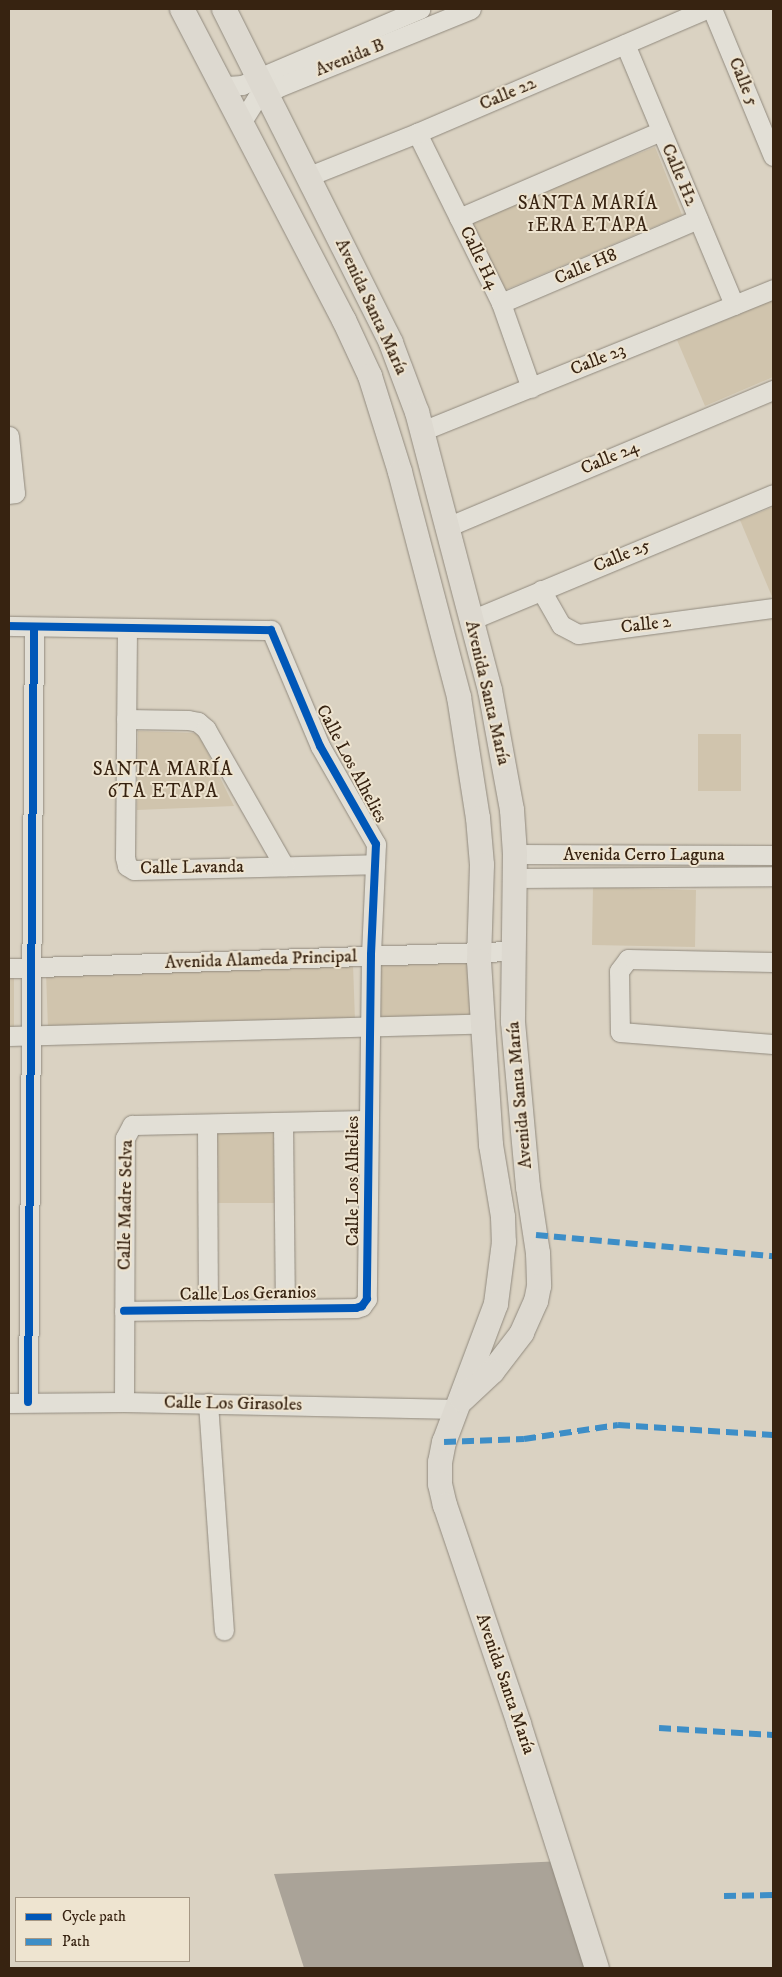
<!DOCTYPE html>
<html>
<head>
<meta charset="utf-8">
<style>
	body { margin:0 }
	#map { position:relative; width:782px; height:1977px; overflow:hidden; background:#dad2c2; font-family:"IM FELL DW Pica",serif }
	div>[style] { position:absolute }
	.green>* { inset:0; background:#d0c4ad }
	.building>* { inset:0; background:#aaa398 }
	.roads { filter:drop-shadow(0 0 1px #918a7e) drop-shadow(0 0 1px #918a7e) }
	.minor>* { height:19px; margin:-9.5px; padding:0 9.5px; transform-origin:9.5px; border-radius:9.5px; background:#e2dfd6 }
	.major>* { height:24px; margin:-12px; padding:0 12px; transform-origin:12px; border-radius:12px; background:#ddd9d0 }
	.quiet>* { height:6px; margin-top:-3px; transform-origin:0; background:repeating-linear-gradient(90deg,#3d8ec7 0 12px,transparent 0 18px) }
	.cycleway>* { height:8px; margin:-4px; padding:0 4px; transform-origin:4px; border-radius:4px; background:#0057b8 }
	span { translate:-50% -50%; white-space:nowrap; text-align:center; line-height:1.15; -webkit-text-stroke:4px #eee4d0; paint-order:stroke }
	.street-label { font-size:18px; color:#372311 }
	.neighbourhood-label { font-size:19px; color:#372311; letter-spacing:1px }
	.frame { position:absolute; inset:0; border:10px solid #372311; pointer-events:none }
	.legend { position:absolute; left:15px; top:1897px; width:175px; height:65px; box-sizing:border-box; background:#eee4d0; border:1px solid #a59784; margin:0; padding:6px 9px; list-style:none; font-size:15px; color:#372311 }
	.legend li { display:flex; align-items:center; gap:10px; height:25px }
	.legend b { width:25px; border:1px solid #a59784 }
</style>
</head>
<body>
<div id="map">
	<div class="green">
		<div style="clip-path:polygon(655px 147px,682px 215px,505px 290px,471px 220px)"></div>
		<div style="clip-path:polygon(773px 300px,773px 377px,705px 406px,677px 340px)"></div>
		<div style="clip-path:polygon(773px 507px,773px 599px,740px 520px)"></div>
		<div style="clip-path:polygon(138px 731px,198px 733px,234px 806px,137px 810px)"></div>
		<div style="clip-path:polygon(698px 734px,741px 734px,741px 791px,698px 791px)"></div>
		<div style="clip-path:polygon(593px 887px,696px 890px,695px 947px,592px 945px)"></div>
		<div style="clip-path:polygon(474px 960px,475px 1017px,380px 1019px,378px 961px)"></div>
		<div style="clip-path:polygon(353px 964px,355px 1021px,48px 1029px,46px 972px)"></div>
		<div style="clip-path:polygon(9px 976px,14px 976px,14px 1029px,9px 1029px)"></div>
		<div style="clip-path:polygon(217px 1131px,274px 1131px,275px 1203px,218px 1203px)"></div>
	</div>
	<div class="building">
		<div style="clip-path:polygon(563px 1861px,597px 1968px,304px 1968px,274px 1874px)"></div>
	</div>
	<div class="roads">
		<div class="minor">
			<div style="left:712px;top:9px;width:159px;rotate:67.5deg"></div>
			<div style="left:625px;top:44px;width:283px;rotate:67.3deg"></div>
			<div style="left:220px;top:84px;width:7px;rotate:16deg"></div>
			<div style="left:227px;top:86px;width:15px;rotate:-4deg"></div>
			<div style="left:242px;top:85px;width:194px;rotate:-23.1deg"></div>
			<div style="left:241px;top:123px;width:28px;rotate:-58deg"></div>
			<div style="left:256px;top:99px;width:26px;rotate:-28deg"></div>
			<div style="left:279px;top:87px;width:207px;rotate:-22.1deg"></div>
			<div style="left:417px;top:133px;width:190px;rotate:63.7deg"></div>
			<div style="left:501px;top:303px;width:90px;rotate:70.6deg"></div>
			<div style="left:309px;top:176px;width:116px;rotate:-21.7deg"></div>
			<div style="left:417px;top:133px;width:314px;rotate:-23.2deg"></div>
			<div style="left:459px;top:218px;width:220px;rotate:-23.3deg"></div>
			<div style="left:501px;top:303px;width:214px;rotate:-23.1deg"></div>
			<div style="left:422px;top:431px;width:379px;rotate:-22deg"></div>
			<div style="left:9px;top:436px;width:57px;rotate:84deg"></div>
			<div style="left:15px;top:493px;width:6px;rotate:171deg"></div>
			<div style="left:447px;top:527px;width:354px;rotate:-22.8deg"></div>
			<div style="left:541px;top:590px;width:40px;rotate:60.3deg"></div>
			<div style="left:561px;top:625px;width:19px;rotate:28deg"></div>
			<div style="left:578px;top:634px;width:197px;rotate:-7.6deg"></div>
			<div style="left:471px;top:620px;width:327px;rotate:-22.6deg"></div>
			<div style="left:9px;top:626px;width:262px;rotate:0.9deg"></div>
			<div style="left:271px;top:630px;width:126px;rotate:67.1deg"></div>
			<div style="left:320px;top:746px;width:113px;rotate:60.3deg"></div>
			<div style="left:376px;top:844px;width:111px;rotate:92.6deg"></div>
			<div style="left:371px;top:955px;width:344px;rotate:90.7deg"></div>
			<div style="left:367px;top:1299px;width:9px;rotate:126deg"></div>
			<div style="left:362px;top:1306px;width:6px;rotate:162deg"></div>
			<div style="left:356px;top:1308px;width:232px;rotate:179.3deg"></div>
			<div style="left:127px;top:628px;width:229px;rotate:90.5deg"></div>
			<div style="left:125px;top:857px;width:9px;rotate:77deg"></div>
			<div style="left:127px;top:866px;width:8px;rotate:30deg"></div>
			<div style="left:134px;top:870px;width:241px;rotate:-1.4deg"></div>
			<div style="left:126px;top:719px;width:62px;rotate:0.9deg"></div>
			<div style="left:188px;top:720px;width:10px;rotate:11deg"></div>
			<div style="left:198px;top:722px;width:11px;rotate:41deg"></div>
			<div style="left:206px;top:729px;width:158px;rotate:60.3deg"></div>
			<div style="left:515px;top:854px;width:258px;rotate:0.2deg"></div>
			<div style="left:514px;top:878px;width:259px;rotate:-0.4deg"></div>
			<div style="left:773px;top:962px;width:145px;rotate:-178.8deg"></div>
			<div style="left:628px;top:959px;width:15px;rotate:127deg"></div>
			<div style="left:619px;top:971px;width:61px;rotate:89.1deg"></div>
			<div style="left:620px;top:1032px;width:153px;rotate:4.5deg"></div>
			<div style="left:9px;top:968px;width:503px;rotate:-1.94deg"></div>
			<div style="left:9px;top:1036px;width:474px;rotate:-1.5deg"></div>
			<div style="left:283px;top:1122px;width:187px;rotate:89.4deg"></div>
			<div style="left:207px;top:1124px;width:186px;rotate:89.7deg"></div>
			<div style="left:28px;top:1402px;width:774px;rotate:-89.56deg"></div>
			<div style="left:124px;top:1402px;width:264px;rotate:-89.8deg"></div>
			<div style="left:125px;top:1138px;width:15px;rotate:-62deg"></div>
			<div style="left:132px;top:1125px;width:236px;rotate:-1.2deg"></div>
			<div style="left:9px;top:1403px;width:115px;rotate:-0.5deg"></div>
			<div style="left:124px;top:1402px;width:334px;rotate:1.2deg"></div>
			<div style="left:208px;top:1403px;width:228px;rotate:86deg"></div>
		</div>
		<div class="major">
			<div style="left:182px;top:9px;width:351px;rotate:62.5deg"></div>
			<div style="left:344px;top:320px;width:62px;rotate:65.1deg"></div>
			<div style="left:370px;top:376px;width:101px;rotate:72.6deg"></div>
			<div style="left:400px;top:472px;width:233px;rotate:75.3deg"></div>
			<div style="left:459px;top:697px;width:122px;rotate:81.1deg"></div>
			<div style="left:478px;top:818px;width:47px;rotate:85.1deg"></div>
			<div style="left:482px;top:865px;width:96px;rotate:91.8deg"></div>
			<div style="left:479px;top:961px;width:63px;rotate:86.4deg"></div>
			<div style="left:483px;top:1024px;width:121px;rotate:86.2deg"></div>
			<div style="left:491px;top:1145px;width:73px;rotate:80.5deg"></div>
			<div style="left:503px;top:1217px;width:25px;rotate:88deg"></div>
			<div style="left:504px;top:1242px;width:63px;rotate:97.4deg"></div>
			<div style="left:496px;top:1304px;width:147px;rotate:110.6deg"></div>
			<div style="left:444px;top:1442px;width:20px;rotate:101deg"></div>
			<div style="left:440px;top:1462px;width:22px;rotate:90deg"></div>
			<div style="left:440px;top:1484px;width:22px;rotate:77deg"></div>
			<div style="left:445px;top:1505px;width:231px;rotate:71.3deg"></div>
			<div style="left:519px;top:1724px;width:256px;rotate:72.3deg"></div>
			<div style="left:224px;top:9px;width:373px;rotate:63.4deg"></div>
			<div style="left:391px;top:343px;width:74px;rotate:69.4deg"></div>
			<div style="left:417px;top:412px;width:287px;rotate:75.3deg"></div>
			<div style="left:490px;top:690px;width:122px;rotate:79.6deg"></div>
			<div style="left:512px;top:810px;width:44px;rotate:86.1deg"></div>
			<div style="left:515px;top:854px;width:168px;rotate:90.7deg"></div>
			<div style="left:513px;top:1022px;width:166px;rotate:84.8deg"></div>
			<div style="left:528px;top:1187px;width:67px;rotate:81.4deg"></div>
			<div style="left:538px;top:1253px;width:33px;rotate:88deg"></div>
			<div style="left:539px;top:1286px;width:15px;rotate:101deg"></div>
			<div style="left:536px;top:1301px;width:35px;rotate:114deg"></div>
			<div style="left:522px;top:1333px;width:49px;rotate:127.6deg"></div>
			<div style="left:492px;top:1372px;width:41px;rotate:137deg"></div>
		</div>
	</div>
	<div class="quiet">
		<div style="left:536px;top:1235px;width:238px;rotate:5.1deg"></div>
		<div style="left:444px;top:1442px;width:80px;rotate:-2.1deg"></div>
		<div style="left:524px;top:1439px;width:95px;rotate:-8.5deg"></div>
		<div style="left:618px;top:1425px;width:155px;rotate:3.7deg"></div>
		<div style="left:659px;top:1728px;width:114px;rotate:3.5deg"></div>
		<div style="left:724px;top:1896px;width:49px;rotate:-1.2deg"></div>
	</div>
	<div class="cycleway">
		<div style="left:9px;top:626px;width:262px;rotate:0.9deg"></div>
		<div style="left:271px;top:630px;width:126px;rotate:67.1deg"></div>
		<div style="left:320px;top:746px;width:113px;rotate:60.3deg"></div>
		<div style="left:376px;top:844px;width:111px;rotate:92.6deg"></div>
		<div style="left:371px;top:955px;width:344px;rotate:90.7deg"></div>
		<div style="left:367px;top:1299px;width:9px;rotate:126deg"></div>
		<div style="left:362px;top:1306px;width:6px;rotate:162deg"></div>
		<div style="left:356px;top:1308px;width:232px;rotate:179.3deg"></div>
		<div style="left:28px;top:1402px;width:774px;rotate:-89.56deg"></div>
	</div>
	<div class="street-label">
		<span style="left:350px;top:58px;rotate:-22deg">Avenida B</span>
		<span style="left:743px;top:82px;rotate:68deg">Calle 5</span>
		<span style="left:508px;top:94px;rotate:-23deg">Calle 22</span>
		<span style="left:679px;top:175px;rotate:67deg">Calle H2</span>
		<span style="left:479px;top:258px;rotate:64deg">Calle H4</span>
		<span style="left:586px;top:267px;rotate:-23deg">Calle H8</span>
		<span style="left:371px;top:307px;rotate:65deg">Avenida Santa María</span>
		<span style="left:598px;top:360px;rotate:-22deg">Calle 23</span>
		<span style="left:610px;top:458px;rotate:-23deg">Calle 24</span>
		<span style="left:622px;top:556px;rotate:-23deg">Calle 25</span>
		<span style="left:646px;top:625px;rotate:-7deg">Calle 2</span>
		<span style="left:487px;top:693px;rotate:77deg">Avenida Santa María</span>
		<span style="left:351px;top:764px;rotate:62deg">Calle Los Alhelies</span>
		<span style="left:644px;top:855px">Avenida Cerro Laguna</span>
		<span style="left:192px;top:868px;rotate:-1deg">Calle Lavanda</span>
		<span style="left:261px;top:960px;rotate:-2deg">Avenida Alameda Principal</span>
		<span style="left:520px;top:1095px;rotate:-95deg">Avenida Santa María</span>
		<span style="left:353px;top:1181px;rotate:-90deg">Calle Los Alhelies</span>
		<span style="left:126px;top:1205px;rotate:-89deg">Calle Madre Selva</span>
		<span style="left:248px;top:1294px;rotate:-1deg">Calle Los Geranios</span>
		<span style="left:233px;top:1404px;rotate:1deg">Calle Los Girasoles</span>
		<span style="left:505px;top:1684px;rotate:71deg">Avenida Santa María</span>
	</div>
	<div class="neighbourhood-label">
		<span style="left:588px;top:215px">SANTA MARÍA<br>1ERA ETAPA</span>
		<span style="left:163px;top:781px">SANTA MARÍA<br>6TA ETAPA</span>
	</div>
	<div class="frame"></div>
	<ul class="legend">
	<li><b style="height:6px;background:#0057b8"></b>Cycle path</li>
	<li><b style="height:6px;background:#3d8ec7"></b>Path</li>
	</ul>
</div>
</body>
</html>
